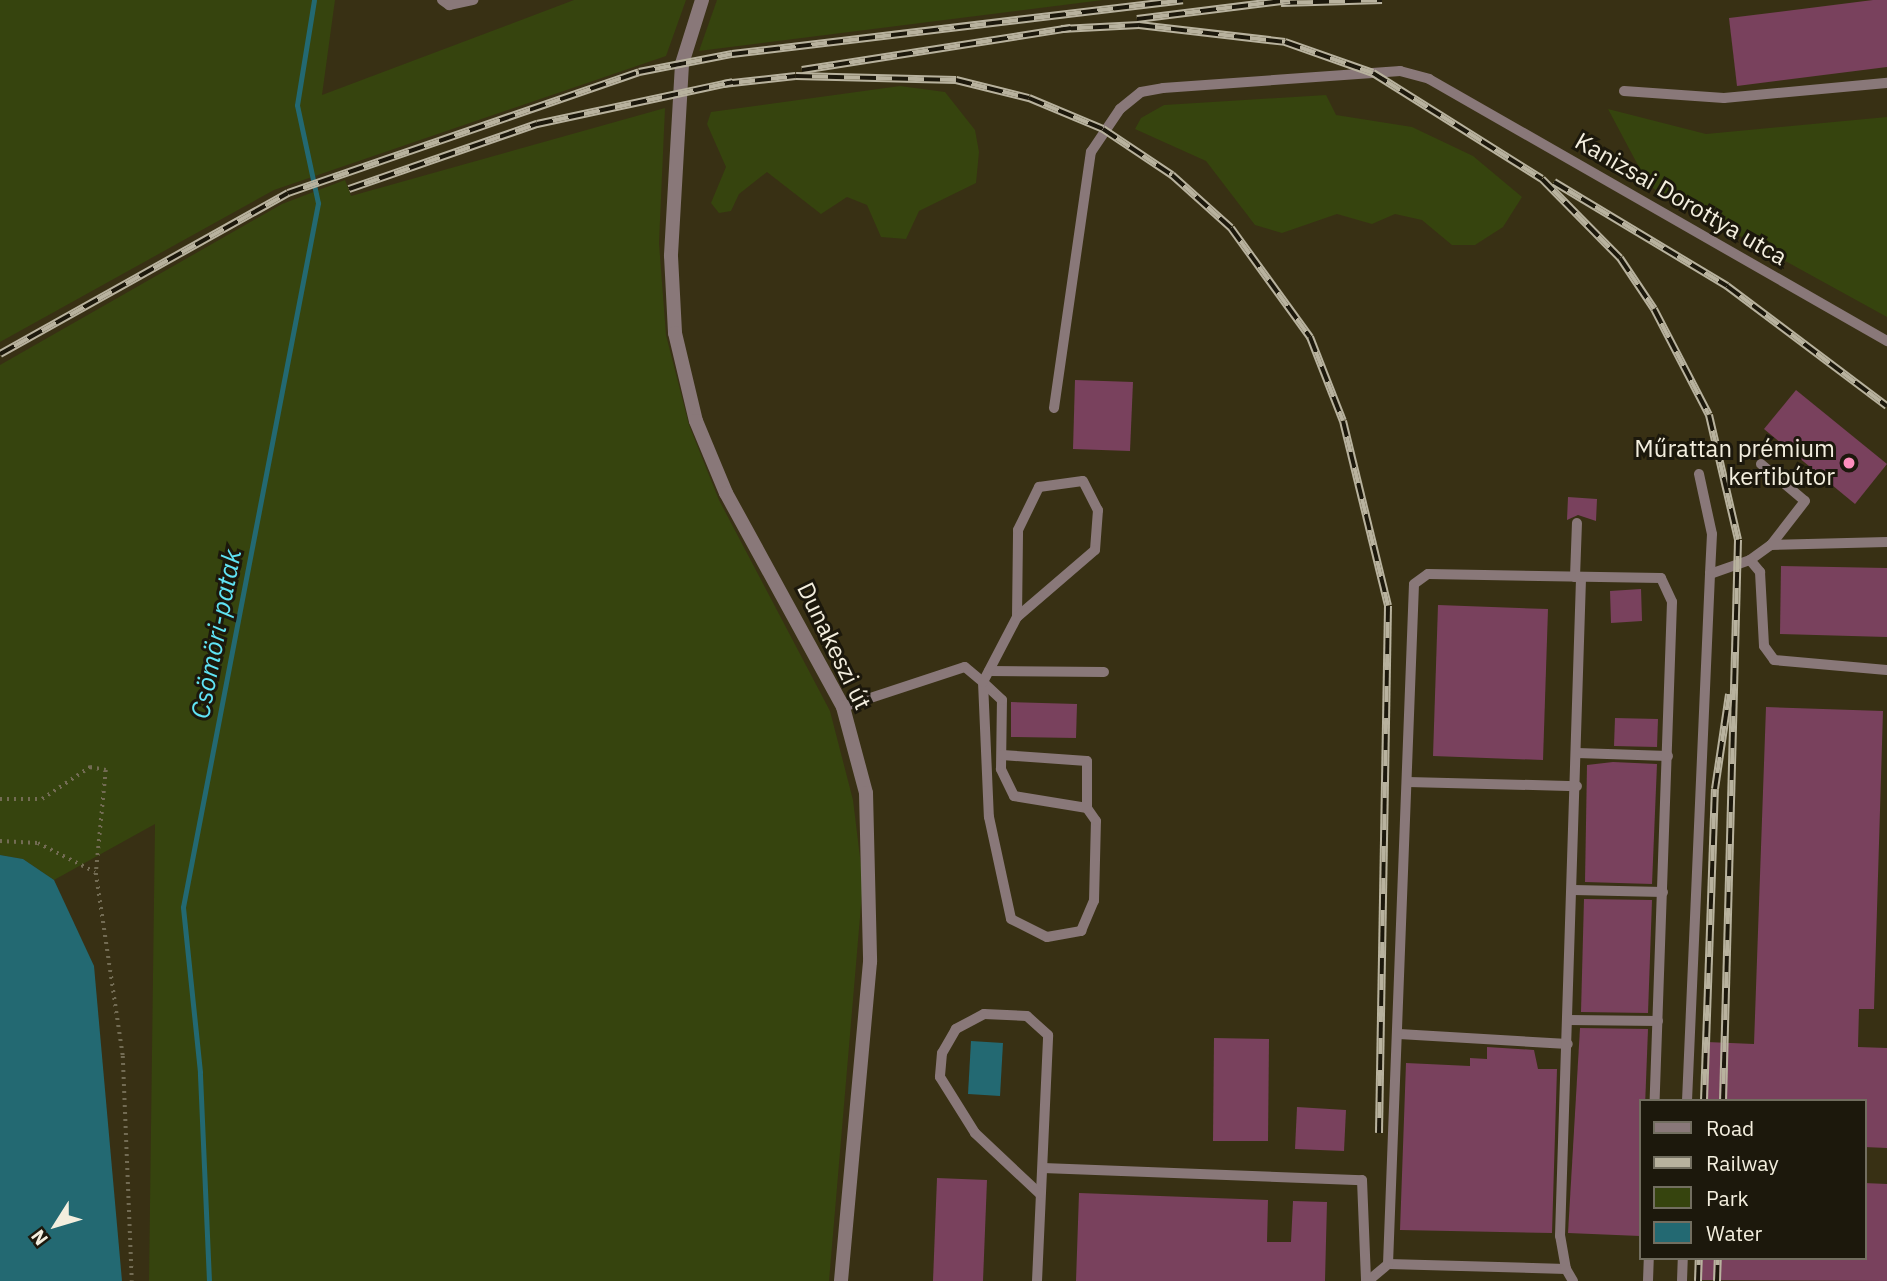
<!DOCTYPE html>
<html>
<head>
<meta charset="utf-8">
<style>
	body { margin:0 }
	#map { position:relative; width:1887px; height:1281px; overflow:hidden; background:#383014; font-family:"IBM Plex Sans",sans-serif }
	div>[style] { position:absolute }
	.green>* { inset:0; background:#36440e }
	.water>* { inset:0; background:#236972 }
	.stream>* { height:5px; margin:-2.5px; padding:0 2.5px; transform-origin:2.5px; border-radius:2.5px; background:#236972 }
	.building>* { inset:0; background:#79415d }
	.path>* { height:3.5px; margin-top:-1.75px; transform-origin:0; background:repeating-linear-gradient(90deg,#736c54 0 2px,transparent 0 7px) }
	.service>* { height:10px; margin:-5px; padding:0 5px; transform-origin:5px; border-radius:5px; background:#897879 }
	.tertiary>* { height:14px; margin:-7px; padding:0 7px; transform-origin:7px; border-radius:7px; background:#897879 }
	.rail>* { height:8px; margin-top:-4px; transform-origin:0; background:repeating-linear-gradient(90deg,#1c180c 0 16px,#b8b29e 0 32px); box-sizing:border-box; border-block:2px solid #b8b29e }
	.dots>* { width:19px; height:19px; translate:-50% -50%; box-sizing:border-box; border:4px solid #1c180c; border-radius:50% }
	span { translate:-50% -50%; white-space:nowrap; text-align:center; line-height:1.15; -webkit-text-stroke:6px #1c180c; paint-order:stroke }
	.street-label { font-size:24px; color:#f3eede }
	.poi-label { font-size:24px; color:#f3eede }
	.right { translate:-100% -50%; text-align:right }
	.water-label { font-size:26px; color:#60e4f5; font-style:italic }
	.legend { position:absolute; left:1639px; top:1099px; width:228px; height:161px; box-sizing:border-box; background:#1c180c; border:2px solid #726e60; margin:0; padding:9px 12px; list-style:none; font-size:21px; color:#f3eede }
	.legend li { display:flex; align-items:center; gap:14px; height:35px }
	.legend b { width:35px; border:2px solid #726e60 }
	.north { position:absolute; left:21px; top:1190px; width:70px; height:70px; -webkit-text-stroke:5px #1c180c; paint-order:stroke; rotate:233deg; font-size:19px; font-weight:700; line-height:28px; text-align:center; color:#f3eede }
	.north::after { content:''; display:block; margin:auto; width:24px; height:32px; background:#f3eede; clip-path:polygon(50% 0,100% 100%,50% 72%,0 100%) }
</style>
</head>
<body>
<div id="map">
	<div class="green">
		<div style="clip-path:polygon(0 0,335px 0,322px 95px,574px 0,686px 0,666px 56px,274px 190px,0 342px)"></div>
		<div style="clip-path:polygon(717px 0,1103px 0,699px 51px)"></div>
		<div style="clip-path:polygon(900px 86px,945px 92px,975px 130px,979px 152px,976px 183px,919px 211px,906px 239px,881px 237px,867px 205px,847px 197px,821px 214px,767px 172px,739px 194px,731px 211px,719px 213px,711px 203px,726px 167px,707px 124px,711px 112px)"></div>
		<div style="clip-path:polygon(1326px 95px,1336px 115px,1412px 127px,1473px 156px,1522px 197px,1503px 227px,1475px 245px,1452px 245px,1422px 220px,1395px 214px,1372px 224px,1337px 214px,1282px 233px,1255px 225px,1206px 161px,1135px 129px,1141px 118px,1164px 105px)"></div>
		<div style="clip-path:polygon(665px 108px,659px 243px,666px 335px,689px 425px,719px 500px,830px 711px,853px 800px,863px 882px,829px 1281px,149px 1281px,155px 824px,54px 880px,23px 859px,0 855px,0 365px,282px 204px,345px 180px,351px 196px)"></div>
		<div style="clip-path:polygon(1608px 109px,1706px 134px,1887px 117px,1887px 317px,1649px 186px)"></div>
	</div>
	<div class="water">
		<div style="clip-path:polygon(0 855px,23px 859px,54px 880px,94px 966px,122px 1281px,0 1281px)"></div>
		<div style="clip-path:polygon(971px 1041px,1003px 1043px,1000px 1096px,968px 1094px)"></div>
	</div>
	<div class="stream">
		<div style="left:209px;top:1281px;width:209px;rotate:-92.5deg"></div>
		<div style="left:200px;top:1072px;width:166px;rotate:-95.9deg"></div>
		<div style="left:183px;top:907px;width:717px;rotate:-79.14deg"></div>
		<div style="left:318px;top:203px;width:100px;rotate:-102.1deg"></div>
		<div style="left:297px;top:105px;width:106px;rotate:-80.8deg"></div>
	</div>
	<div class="building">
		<div style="clip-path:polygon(1873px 0,1887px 0,1887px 67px,1737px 86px,1729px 18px)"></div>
		<div style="clip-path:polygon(1075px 380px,1133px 382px,1130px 451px,1073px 449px)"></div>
		<div style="clip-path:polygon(1796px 390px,1887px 464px,1855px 504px,1764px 429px)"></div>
		<div style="clip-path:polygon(1568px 497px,1597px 499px,1596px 521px,1578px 515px,1567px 520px)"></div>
		<div style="clip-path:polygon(1781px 566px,1887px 568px,1887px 637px,1780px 634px)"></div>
		<div style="clip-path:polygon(1641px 589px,1642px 621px,1611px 623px,1610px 591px)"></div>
		<div style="clip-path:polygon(1438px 605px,1548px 609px,1543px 760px,1433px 756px)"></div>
		<div style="clip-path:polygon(1011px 702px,1077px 704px,1076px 738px,1011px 737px)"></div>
		<div style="clip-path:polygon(1766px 707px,1883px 711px,1874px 1009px,1859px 1009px,1858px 1047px,1887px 1048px,1887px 1148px,1864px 1147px,1864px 1101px,1705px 1101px,1707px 1042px,1754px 1044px)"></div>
		<div style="clip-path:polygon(1615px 718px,1658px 719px,1657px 747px,1614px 746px)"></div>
		<div style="clip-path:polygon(1613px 762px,1657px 764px,1652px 884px,1585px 882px,1587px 765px)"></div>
		<div style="clip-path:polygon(1584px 899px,1652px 900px,1648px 1013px,1581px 1012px)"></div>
		<div style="clip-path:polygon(1580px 1028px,1648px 1029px,1640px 1236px,1568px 1233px)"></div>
		<div style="clip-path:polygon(1214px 1038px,1269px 1039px,1268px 1141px,1213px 1141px)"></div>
		<div style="clip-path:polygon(1487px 1047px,1534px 1050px,1538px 1069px,1557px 1069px,1552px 1233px,1400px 1230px,1406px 1063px,1470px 1066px,1470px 1058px,1487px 1059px)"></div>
		<div style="clip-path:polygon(1297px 1107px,1346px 1110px,1344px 1151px,1295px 1149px)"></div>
		<div style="clip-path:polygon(937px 1178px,987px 1180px,983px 1281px,933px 1281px)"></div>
		<div style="clip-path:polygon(1864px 1183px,1887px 1184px,1887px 1281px,1699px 1280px,1700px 1258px,1864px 1258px)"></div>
		<div style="clip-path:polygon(1079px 1193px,1268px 1200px,1267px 1242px,1291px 1242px,1293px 1201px,1327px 1202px,1325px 1281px,1076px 1281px)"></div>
	</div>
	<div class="path">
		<div style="left:0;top:799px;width:42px"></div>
		<div style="left:42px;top:799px;width:58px;rotate:-33.7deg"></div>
		<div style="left:90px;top:767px;width:16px;rotate:11deg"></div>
		<div style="left:106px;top:770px;width:103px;rotate:95.5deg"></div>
		<div style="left:96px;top:873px;width:185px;rotate:81.6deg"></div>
		<div style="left:123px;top:1056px;width:225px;rotate:87.7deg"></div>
		<div style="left:0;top:841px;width:38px;rotate:3deg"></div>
		<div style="left:38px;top:843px;width:64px;rotate:27deg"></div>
	</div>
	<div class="service">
		<div style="left:442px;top:0;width:9px;rotate:36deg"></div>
		<div style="left:449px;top:5px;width:25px;rotate:-12deg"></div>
		<div style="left:1624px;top:91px;width:100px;rotate:4deg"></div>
		<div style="left:1724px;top:98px;width:164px;rotate:-5.3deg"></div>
		<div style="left:1054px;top:408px;width:259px;rotate:-81.8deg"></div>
		<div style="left:1091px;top:152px;width:52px;rotate:-56deg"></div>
		<div style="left:1120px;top:109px;width:27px;rotate:-39deg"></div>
		<div style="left:1141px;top:92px;width:22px;rotate:-10deg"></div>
		<div style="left:1163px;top:88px;width:238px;rotate:-4.1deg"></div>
		<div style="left:1400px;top:71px;width:30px;rotate:15deg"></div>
		<div style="left:1429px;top:79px;width:528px;rotate:29.77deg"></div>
		<div style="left:1761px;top:464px;width:57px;rotate:40.1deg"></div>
		<div style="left:1805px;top:501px;width:56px;rotate:127.7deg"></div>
		<div style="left:1699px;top:474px;width:61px;rotate:77.8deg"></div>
		<div style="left:1712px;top:534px;width:40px;rotate:92.9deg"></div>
		<div style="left:1750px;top:560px;width:26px;rotate:-36deg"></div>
		<div style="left:1771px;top:545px;width:116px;rotate:-1.5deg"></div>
		<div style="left:1575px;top:577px;width:54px;rotate:-87.9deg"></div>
		<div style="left:989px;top:671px;width:115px;rotate:0.5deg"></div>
		<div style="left:843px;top:707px;width:128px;rotate:-18.2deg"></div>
		<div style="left:965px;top:667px;width:23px;rotate:40deg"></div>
		<div style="left:983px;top:682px;width:135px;rotate:87.5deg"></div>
		<div style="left:989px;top:817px;width:104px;rotate:77.8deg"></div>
		<div style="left:1011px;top:919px;width:40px;rotate:26.6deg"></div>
		<div style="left:1047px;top:937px;width:35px;rotate:-10deg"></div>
		<div style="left:1081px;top:931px;width:33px;rotate:-67deg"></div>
		<div style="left:1094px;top:901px;width:80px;rotate:-88.6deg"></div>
		<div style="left:1096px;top:821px;width:16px;rotate:-125deg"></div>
		<div style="left:1087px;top:808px;width:74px;rotate:-170.7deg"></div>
		<div style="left:1014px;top:796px;width:30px;rotate:-116deg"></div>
		<div style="left:1001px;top:769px;width:69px;rotate:-89.2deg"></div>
		<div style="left:1002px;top:700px;width:26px;rotate:-137deg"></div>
		<div style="left:983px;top:682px;width:73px;rotate:-62.4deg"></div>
		<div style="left:1017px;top:617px;width:87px;rotate:-89.3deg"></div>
		<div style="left:1018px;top:530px;width:48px;rotate:-64deg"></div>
		<div style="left:1039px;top:487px;width:44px;rotate:-7.8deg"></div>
		<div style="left:1083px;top:481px;width:33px;rotate:63deg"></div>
		<div style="left:1098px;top:510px;width:40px;rotate:94.3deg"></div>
		<div style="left:1095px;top:550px;width:103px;rotate:139.3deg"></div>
		<div style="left:1577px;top:753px;width:91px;rotate:1.9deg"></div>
		<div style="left:1002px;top:755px;width:85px;rotate:4deg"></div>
		<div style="left:1087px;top:761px;width:47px;rotate:90deg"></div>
		<div style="left:1408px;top:782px;width:169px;rotate:1.4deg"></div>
		<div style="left:1574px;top:890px;width:89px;rotate:1.3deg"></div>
		<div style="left:1569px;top:1020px;width:89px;rotate:0.6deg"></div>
		<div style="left:1399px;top:1034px;width:169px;rotate:3.4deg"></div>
		<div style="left:1687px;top:1101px;width:528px;rotate:-87.5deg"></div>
		<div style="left:1710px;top:574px;width:42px;rotate:-19.3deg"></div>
		<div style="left:1750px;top:560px;width:16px;rotate:50deg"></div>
		<div style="left:1760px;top:572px;width:74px;rotate:86.9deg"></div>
		<div style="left:1764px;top:646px;width:17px;rotate:54deg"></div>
		<div style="left:1774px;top:660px;width:113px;rotate:5.1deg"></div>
		<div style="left:1043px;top:1168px;width:319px;rotate:2.2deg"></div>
		<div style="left:1362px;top:1180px;width:101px;rotate:87.7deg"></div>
		<div style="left:1388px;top:1264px;width:178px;rotate:1.6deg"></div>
		<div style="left:1566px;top:1269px;width:14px;rotate:60deg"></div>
		<div style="left:1566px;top:1269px;width:34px;rotate:-100deg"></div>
		<div style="left:1560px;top:1236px;width:659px;rotate:-88.17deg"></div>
		<div style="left:1037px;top:1281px;width:246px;rotate:-87.4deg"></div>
		<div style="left:1048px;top:1035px;width:28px;rotate:-138deg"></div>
		<div style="left:1027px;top:1016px;width:43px;rotate:-177.3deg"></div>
		<div style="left:984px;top:1014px;width:32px;rotate:152deg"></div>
		<div style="left:956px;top:1029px;width:28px;rotate:120deg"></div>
		<div style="left:942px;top:1053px;width:24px;rotate:95deg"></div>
		<div style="left:940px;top:1077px;width:66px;rotate:58deg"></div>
		<div style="left:975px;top:1133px;width:89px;rotate:43.2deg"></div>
		<div style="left:1368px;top:1281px;width:26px;rotate:-40deg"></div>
		<div style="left:1388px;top:1264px;width:680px;rotate:-87.81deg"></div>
		<div style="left:1414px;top:584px;width:17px;rotate:-36deg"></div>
		<div style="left:1428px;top:574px;width:233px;rotate:1deg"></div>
		<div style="left:1661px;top:578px;width:26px;rotate:65deg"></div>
		<div style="left:1672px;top:602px;width:499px;rotate:92deg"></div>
		<div style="left:1648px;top:1281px;width:23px;rotate:-88deg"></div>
		<div style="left:1682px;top:1281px;width:23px;rotate:-88deg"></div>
	</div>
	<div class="tertiary">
		<div style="left:702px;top:0;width:67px;rotate:107.4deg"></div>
		<div style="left:682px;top:64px;width:192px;rotate:93.3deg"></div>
		<div style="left:671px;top:256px;width:77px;rotate:87deg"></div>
		<div style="left:675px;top:333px;width:90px;rotate:76.6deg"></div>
		<div style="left:696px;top:421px;width:78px;rotate:67.4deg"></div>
		<div style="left:726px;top:493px;width:244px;rotate:61.3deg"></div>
		<div style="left:843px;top:707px;width:89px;rotate:75deg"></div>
		<div style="left:866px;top:793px;width:169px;rotate:88.6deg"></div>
		<div style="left:870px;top:962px;width:320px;rotate:95.2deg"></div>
	</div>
	<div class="rail">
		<div style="left:1281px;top:3px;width:101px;rotate:-1.7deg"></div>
		<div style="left:1137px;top:19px;width:154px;rotate:-7.1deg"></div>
		<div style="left:1061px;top:29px;width:78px;rotate:-2.9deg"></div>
		<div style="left:1139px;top:25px;width:147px;rotate:6.6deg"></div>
		<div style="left:1285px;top:42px;width:93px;rotate:19.4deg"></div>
		<div style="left:1373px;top:73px;width:199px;rotate:32.1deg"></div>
		<div style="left:1542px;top:179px;width:111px;rotate:45.4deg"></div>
		<div style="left:1620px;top:258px;width:61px;rotate:56.3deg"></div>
		<div style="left:1654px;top:309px;width:119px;rotate:62.6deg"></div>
		<div style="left:1709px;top:415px;width:128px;rotate:76.9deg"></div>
		<div style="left:1738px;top:540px;width:561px;rotate:91.53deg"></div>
		<div style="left:802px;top:70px;width:272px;rotate:-8.9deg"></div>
		<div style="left:723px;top:84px;width:73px;rotate:-6.3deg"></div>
		<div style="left:796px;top:76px;width:160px;rotate:1.4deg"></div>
		<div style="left:956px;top:80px;width:75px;rotate:13.9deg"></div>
		<div style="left:1029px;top:98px;width:80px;rotate:22.7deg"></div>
		<div style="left:1103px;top:129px;width:83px;rotate:33.7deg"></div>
		<div style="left:1172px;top:175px;width:79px;rotate:41.9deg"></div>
		<div style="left:1231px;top:228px;width:135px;rotate:54.1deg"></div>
		<div style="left:1310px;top:337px;width:90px;rotate:68.6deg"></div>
		<div style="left:1343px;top:421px;width:190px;rotate:76.3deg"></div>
		<div style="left:1388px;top:606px;width:527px;rotate:90.98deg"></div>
		<div style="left:1554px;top:182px;width:202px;rotate:31deg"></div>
		<div style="left:1727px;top:286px;width:200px;rotate:36.9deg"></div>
		<div style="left:349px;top:189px;width:199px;rotate:-19.1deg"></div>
		<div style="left:537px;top:124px;width:200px;rotate:-12.1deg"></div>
		<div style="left:0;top:354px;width:330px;rotate:-29.2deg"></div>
		<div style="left:288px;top:193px;width:371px;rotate:-19deg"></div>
		<div style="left:639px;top:72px;width:95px;rotate:-11deg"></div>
		<div style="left:732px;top:54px;width:454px;rotate:-6.8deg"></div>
		<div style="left:1704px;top:1101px;width:312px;rotate:-88deg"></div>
		<div style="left:1715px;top:789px;width:96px;rotate:-81.6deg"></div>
		<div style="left:1698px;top:1281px;width:23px;rotate:-88deg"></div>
		<div style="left:1717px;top:1281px;width:23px;rotate:-88deg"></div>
	</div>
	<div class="dots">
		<div style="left:1849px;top:463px;background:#fe8ebd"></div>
	</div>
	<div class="street-label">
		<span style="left:1681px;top:199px;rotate:30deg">Kanizsai Dorottya utca</span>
		<span style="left:834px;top:646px;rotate:64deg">Dunakeszi út</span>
	</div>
	<div class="poi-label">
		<span class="right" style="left:1835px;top:463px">Műrattan prémium<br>kertibútor</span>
	</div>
	<div class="water-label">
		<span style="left:216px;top:634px;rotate:-79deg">Csömöri-patak</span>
	</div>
	<ul class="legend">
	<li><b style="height:9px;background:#897879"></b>Road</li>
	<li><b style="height:9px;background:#b8b29e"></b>Railway</li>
	<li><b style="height:19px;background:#36440e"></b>Park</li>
	<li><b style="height:19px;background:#236972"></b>Water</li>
	</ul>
	<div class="north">N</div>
</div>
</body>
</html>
